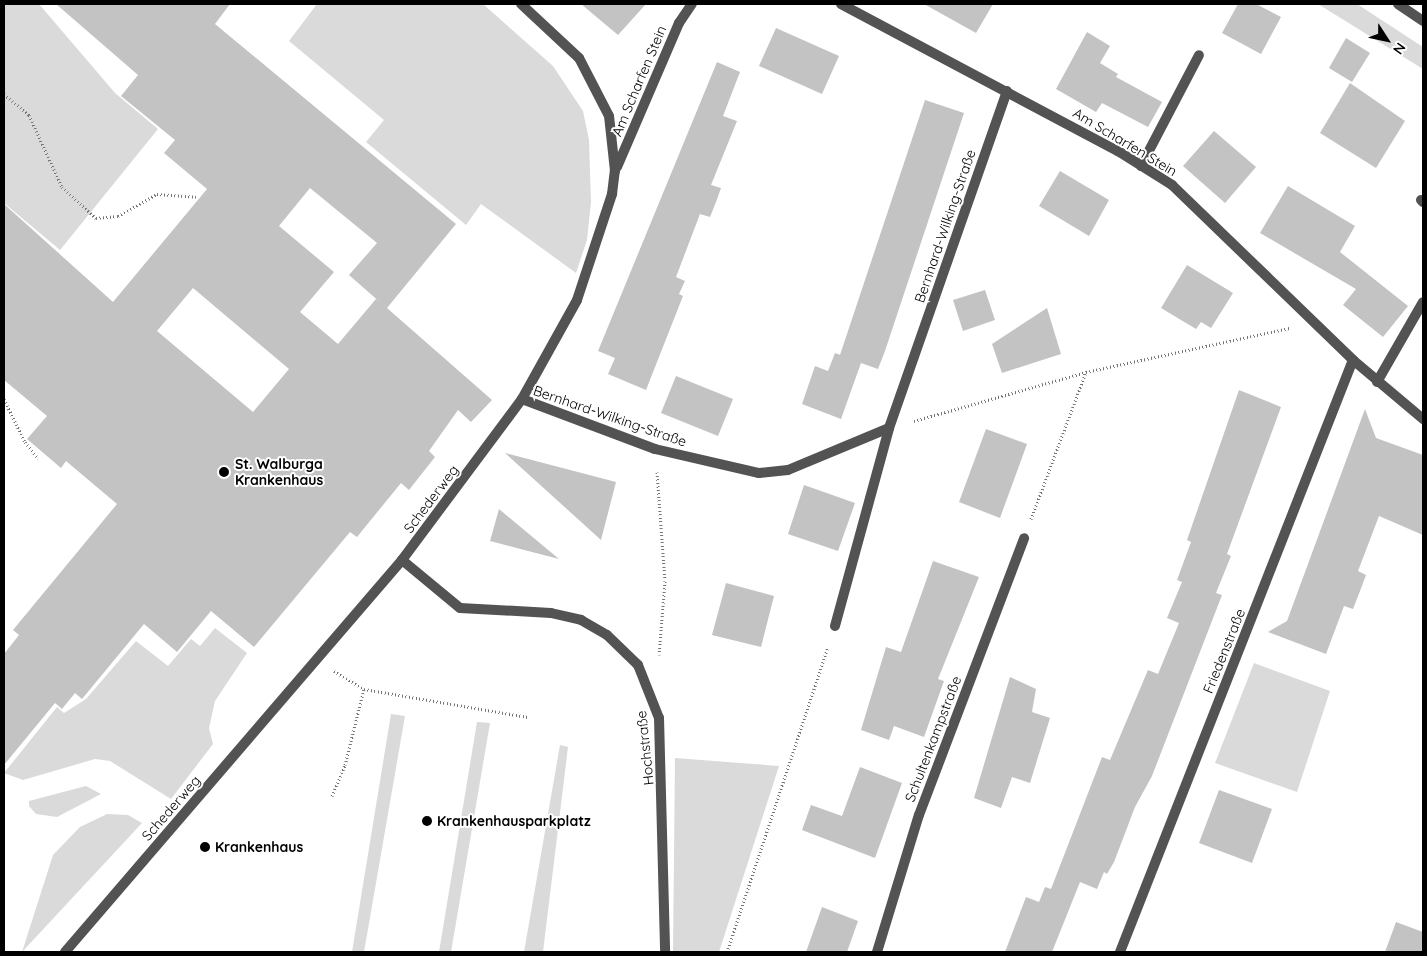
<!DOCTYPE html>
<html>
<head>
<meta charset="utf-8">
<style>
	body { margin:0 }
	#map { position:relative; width:1427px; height:956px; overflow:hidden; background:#fff; font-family:Quicksand,sans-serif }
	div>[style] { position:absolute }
	.green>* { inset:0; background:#dadada }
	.building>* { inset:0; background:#c3c3c3 }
	.path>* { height:3px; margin-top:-1.5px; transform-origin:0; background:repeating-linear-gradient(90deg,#757575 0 1px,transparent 0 3.5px) }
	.service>* { height:10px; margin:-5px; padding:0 5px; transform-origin:5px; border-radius:5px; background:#535353 }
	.minor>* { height:10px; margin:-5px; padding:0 5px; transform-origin:5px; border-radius:5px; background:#535353 }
	.dots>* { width:14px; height:14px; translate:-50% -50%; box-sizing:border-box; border:2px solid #fff; border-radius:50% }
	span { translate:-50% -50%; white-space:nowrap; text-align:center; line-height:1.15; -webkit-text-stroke:4px #fff; paint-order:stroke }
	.street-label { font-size:14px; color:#000 }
	.poi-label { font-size:14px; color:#000; font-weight:700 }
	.left { translate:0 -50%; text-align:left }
	.frame { position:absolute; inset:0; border:5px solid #000; pointer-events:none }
	.north { position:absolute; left:1362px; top:15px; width:50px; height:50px; -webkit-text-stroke:4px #fff; paint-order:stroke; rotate:125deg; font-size:14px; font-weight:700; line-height:20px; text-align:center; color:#000 }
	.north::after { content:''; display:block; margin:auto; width:18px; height:22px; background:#000; clip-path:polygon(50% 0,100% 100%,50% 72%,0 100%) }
</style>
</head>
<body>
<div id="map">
	<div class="green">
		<div style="clip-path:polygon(4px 4px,39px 4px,115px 93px,158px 129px,60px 250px,4px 203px)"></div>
		<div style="clip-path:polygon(317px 4px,483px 4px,553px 66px,583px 111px,589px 140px,591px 202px,587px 240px,576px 273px,481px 204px,466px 225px,366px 142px,384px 120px,289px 41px)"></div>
		<div style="clip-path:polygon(1318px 4px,1357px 4px,1423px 47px,1423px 69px)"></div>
		<div style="clip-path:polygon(215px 628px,247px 653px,215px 701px,209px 728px,213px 744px,171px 799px,110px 761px,95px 759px,23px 780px,4px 773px,57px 707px,64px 713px,86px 699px,136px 641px,168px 666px,191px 639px,200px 646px)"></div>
		<div style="clip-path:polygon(1254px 663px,1330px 691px,1297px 792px,1215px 763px)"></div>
		<div style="clip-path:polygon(391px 714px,405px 716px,364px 952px,352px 952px)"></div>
		<div style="clip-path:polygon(477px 722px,490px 723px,451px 952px,439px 952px)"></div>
		<div style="clip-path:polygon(560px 745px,568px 747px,543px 952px,524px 952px)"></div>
		<div style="clip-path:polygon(675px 758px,779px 766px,719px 952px,673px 952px)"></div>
		<div style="clip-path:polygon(86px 786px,101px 794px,57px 817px,36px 814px,29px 806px,29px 801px)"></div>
		<div style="clip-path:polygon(107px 814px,128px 815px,142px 823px,22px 952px,53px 855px,80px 827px)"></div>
	</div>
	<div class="building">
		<div style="clip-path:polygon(evenodd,56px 4px,230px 4px,215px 24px,456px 224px,387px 308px,492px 400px,471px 422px,458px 410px,429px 451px,435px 457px,409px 490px,401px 483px,357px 537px,350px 532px,254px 647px,211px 611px,177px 652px,144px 624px,82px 699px,75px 693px,62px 709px,55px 703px,4px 765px,4px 654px,19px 635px,13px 630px,117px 504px,66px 461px,61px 468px,27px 439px,47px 416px,4px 380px,4px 204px,113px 302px,207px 189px,164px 153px,175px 140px,121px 96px,138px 75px,56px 4px,310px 188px,377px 243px,349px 275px,382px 304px,376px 299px,338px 344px,300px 312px,334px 272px,279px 226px,310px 188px,56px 4px,193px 288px,289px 369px,253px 412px,157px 331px,193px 288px)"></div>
		<div style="clip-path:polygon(581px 4px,646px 4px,618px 35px)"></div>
		<div style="clip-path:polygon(924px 4px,993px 4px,976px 33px)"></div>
		<div style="clip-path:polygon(1238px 4px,1256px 4px,1281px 17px,1261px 54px,1222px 33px)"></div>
		<div style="clip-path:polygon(776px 28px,839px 56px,822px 94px,759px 66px)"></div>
		<div style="clip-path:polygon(1087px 32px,1110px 46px,1100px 63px,1118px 74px,1116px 77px,1162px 102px,1148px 127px,1102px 103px,1096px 112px,1056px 89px)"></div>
		<div style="clip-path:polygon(1346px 38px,1370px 53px,1352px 82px,1329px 68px)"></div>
		<div style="clip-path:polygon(717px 62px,740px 72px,723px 116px,737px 121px,711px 185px,721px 188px,716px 202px,710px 217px,700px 214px,676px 277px,685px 281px,679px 294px,683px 296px,646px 390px,608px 374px,615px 358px,598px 351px)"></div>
		<div style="clip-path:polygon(1350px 83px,1405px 121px,1376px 168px,1320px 133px)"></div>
		<div style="clip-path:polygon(925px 100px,964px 113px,885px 351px,878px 369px,861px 363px,841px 419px,802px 404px,815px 366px,828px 371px,835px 353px,852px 359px,840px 355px)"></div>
		<div style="clip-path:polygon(1214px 131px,1256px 167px,1225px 203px,1183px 166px)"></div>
		<div style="clip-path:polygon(1060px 171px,1109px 200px,1089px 236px,1039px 206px)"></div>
		<div style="clip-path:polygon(1288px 186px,1355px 226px,1340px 252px,1408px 306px,1383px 337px,1343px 305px,1356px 289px,1260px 233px)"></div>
		<div style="clip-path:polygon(1187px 265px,1233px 293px,1211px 328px,1201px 322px,1196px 329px,1161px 308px)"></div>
		<div style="clip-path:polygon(985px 290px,995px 320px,963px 331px,953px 300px)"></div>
		<div style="clip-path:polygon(1047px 308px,1061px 354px,1002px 373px,992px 344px)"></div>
		<div style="clip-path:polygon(676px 376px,733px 399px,718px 436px,661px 413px)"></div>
		<div style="clip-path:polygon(1239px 390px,1281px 407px,1227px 554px,1231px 556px,1216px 593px,1222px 595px,1152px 776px,1135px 807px,1114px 862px,1107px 874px,1104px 872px,1097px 889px,1080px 882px,1052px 952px,1005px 952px,1026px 897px,1039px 902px,1045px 887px,1051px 889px,1102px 757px,1110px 760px,1148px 670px,1158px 674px,1179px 623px,1167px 618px,1182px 582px,1177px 580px,1191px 542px,1187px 540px)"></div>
		<div style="clip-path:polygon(1365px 409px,1376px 438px,1423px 455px,1423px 535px,1379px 516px,1358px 571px,1366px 575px,1360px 591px,1353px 609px,1344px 606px,1326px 654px,1268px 632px,1287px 621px)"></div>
		<div style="clip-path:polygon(986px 429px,1027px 444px,1000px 518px,959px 502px)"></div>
		<div style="clip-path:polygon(505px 453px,616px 482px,601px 540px)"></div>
		<div style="clip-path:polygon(804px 485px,855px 503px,838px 551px,788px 534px)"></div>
		<div style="clip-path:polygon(499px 509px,559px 559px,490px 541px)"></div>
		<div style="clip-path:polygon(933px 561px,979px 577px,938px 679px,944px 681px,924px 737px,894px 726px,889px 740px,861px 730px,886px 647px,901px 652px)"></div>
		<div style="clip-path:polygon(726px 583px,774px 596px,761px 647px,712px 635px)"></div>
		<div style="clip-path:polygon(1010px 677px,1036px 689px,1032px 712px,1050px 718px,1030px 783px,1012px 777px,1001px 808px,974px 798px)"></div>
		<div style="clip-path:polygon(860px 767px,902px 783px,875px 858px,802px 830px,811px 805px,842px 816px)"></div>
		<div style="clip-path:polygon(1219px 790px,1272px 809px,1252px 863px,1199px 843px)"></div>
		<div style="clip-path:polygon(822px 907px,858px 921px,847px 952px,806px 952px)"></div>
		<div style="clip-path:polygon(1396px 922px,1423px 932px,1423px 952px,1385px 952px)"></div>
	</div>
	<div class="path">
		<div style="left:4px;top:94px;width:33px;rotate:40deg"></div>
		<div style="left:29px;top:115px;width:79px;rotate:65.4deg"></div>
		<div style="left:62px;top:187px;width:46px;rotate:42.4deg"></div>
		<div style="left:96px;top:218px;width:22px;rotate:-5deg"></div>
		<div style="left:118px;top:216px;width:45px;rotate:-29.4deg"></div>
		<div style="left:157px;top:194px;width:39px;rotate:4deg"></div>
		<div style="left:4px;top:399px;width:48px;rotate:64deg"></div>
		<div style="left:25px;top:442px;width:21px;rotate:51deg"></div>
		<div style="left:914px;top:421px;width:179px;rotate:-15.9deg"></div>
		<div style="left:1086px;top:372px;width:208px;rotate:-12.2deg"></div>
		<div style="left:657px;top:472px;width:109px;rotate:85.8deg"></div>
		<div style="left:665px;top:581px;width:74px;rotate:94.6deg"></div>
		<div style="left:1031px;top:519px;width:157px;rotate:-69.5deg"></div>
		<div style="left:334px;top:671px;width:35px;rotate:31deg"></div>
		<div style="left:364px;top:689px;width:166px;rotate:9.7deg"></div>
		<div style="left:332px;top:796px;width:34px;rotate:-67deg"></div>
		<div style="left:345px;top:765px;width:78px;rotate:-76deg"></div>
		<div style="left:727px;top:952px;width:321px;rotate:-71.7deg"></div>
	</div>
	<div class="service">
		<div style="left:1141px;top:166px;width:125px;rotate:-62.4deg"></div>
		<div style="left:1421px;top:200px;width:3px;rotate:45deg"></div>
		<div style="left:1377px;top:382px;width:92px;rotate:-60.1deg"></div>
	</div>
	<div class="minor">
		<div style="left:841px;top:4px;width:314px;rotate:28deg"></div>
		<div style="left:1118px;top:151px;width:64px;rotate:32.2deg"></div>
		<div style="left:1172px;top:185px;width:252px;rotate:44deg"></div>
		<div style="left:1353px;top:360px;width:92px;rotate:40.1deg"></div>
		<div style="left:1398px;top:4px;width:30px;rotate:34deg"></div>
		<div style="left:617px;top:167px;width:157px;rotate:-66.7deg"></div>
		<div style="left:679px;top:23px;width:23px;rotate:-56deg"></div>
		<div style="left:522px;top:399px;width:142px;rotate:20.6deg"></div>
		<div style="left:655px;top:449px;width:107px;rotate:13deg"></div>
		<div style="left:759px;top:473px;width:29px;rotate:-6deg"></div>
		<div style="left:788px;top:470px;width:109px;rotate:-22.6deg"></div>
		<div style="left:889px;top:428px;width:357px;rotate:-70.7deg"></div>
		<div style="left:402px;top:560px;width:75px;rotate:39.6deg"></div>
		<div style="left:460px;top:608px;width:91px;rotate:3.1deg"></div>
		<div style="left:551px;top:613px;width:31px;rotate:13deg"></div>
		<div style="left:581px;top:620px;width:30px;rotate:30deg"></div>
		<div style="left:607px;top:635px;width:43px;rotate:44.1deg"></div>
		<div style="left:638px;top:665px;width:57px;rotate:68.4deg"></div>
		<div style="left:659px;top:718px;width:234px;rotate:88.5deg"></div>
		<div style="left:835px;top:626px;width:205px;rotate:-74.7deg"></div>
		<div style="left:65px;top:952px;width:517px;rotate:-49.31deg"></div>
		<div style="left:402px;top:560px;width:201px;rotate:-53.3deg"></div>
		<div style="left:522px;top:399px;width:113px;rotate:-60.9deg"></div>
		<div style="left:577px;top:300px;width:112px;rotate:-71.7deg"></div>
		<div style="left:612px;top:194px;width:23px;rotate:-83deg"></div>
		<div style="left:615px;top:171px;width:55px;rotate:-96.2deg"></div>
		<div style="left:609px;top:116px;width:65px;rotate:-117.3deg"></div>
		<div style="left:579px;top:58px;width:79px;rotate:-137deg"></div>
		<div style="left:877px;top:952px;width:143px;rotate:-73deg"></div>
		<div style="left:919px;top:815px;width:296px;rotate:-69.2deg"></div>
		<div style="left:1120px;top:952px;width:636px;rotate:-68.52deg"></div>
	</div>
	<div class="dots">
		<div style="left:224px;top:472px;background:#000"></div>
		<div style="left:427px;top:821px;background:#000"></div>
		<div style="left:205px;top:847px;background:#000"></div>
	</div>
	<div class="street-label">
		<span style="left:639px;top:81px;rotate:-67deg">Am Scharfen Stein</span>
		<span style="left:1125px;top:142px;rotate:31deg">Am Scharfen Stein</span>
		<span style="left:945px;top:226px;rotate:-71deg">Bernhard-Wilking-Straße</span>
		<span style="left:610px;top:416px;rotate:19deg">Bernhard-Wilking-Straße</span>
		<span style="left:431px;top:499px;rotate:-53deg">Schederweg</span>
		<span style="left:1224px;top:651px;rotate:-68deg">Friedenstraße</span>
		<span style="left:933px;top:739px;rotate:-69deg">Schultenkampstraße</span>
		<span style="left:645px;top:748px;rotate:-96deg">Hochstraße</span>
		<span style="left:171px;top:808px;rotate:-49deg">Schederweg</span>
	</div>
	<div class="poi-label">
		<span class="left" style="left:235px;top:472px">St. Walburga<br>Krankenhaus</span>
		<span class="left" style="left:437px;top:821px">Krankenhausparkplatz</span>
		<span class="left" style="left:215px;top:847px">Krankenhaus</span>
	</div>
	<div class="frame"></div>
	<div class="north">N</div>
</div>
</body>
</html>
